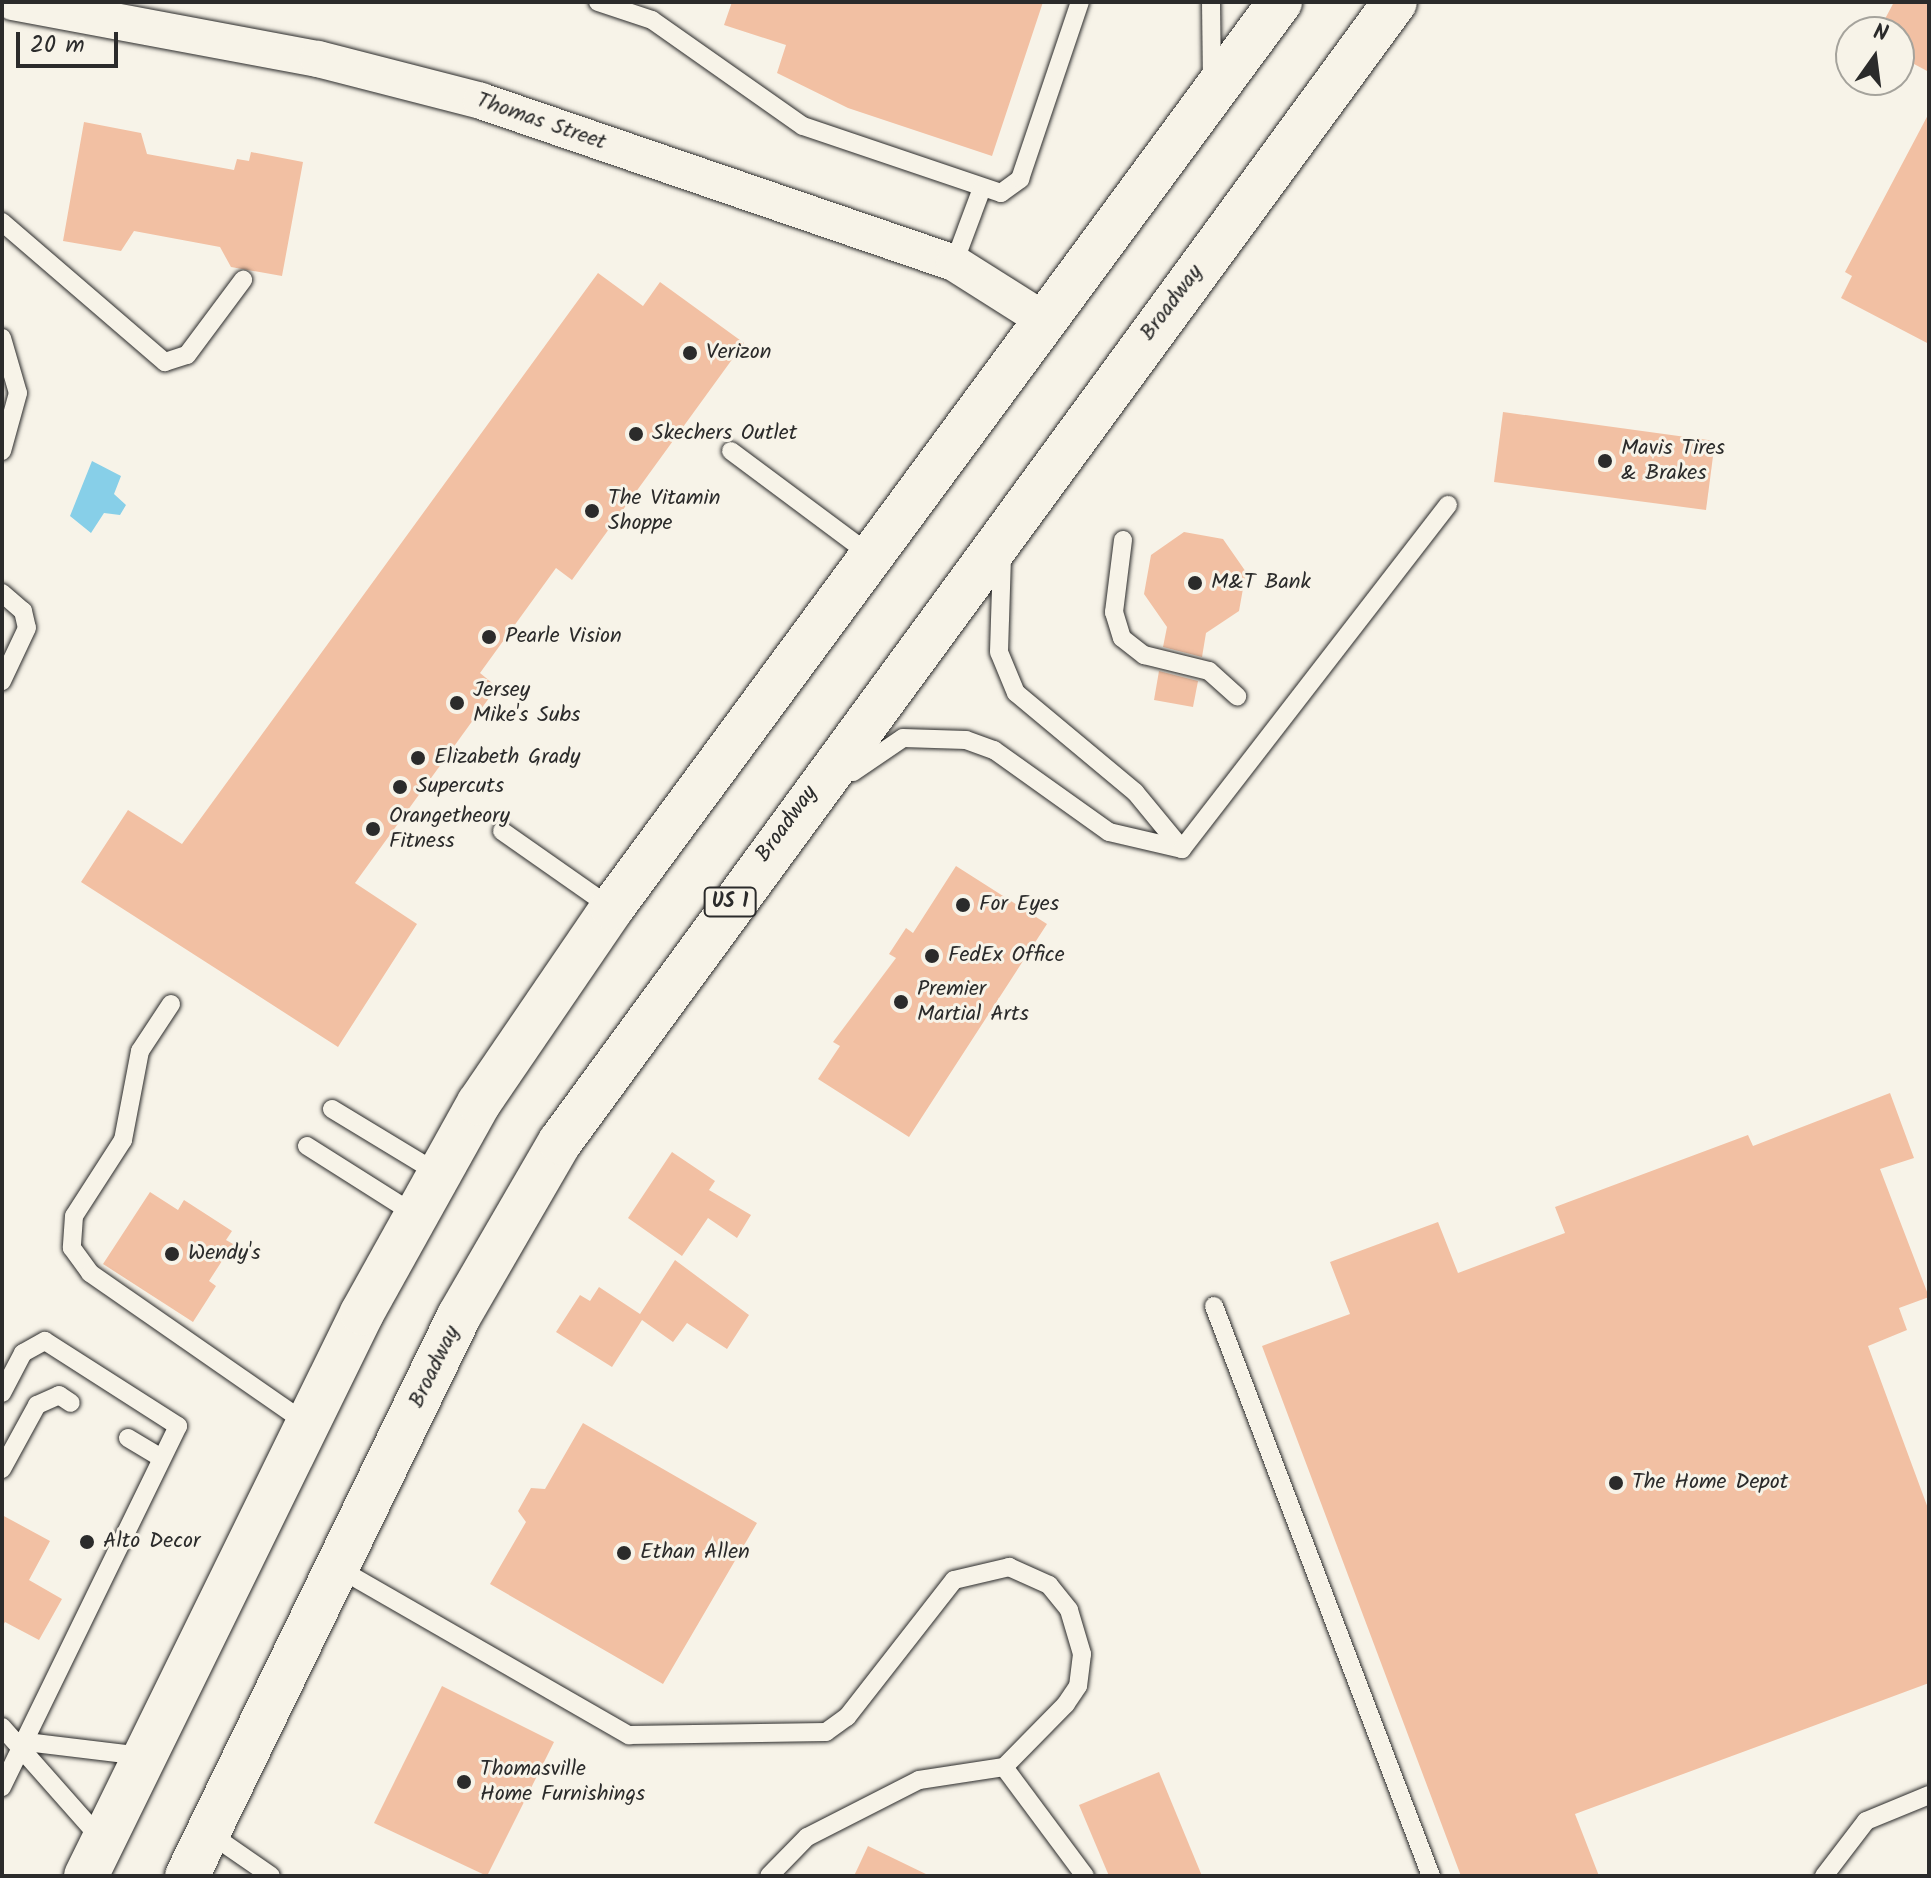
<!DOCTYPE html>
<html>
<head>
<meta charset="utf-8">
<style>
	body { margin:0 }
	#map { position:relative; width:1931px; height:1878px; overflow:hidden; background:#f7f3e8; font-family:Kalam,sans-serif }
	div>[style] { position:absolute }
	.water>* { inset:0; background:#87cfe8 }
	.building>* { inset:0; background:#f2c0a3 }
	.roads { filter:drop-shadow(0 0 2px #2b2b2b) drop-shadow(0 0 2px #2b2b2b) }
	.service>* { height:18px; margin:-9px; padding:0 9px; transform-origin:9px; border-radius:9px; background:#f7f3e8 }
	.minor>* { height:36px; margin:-18px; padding:0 18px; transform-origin:18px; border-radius:18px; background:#f7f3e8 }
	.trunk>* { height:44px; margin:-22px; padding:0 22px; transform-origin:22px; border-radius:22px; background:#f7f3e8 }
	.dots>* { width:22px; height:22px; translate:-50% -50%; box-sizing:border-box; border:4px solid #f7f3e8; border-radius:50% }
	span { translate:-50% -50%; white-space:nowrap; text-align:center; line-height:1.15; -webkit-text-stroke:6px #f7f3e8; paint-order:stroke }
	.shield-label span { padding:2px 6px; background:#f7f3e8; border:2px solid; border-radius:6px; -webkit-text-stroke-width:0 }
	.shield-label { font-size:20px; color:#2b2b2b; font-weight:700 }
	.street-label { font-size:22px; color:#2b2b2b }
	.poi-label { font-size:22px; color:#2b2b2b }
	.left { translate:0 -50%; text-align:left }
	.frame { position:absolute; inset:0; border:4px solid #2b2b2b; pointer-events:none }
	.north { position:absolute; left:1835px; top:16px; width:80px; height:80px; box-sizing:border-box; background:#f7f3e8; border:2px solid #a5a39c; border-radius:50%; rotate:14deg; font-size:22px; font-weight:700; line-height:32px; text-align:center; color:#2b2b2b }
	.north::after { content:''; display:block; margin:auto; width:28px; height:36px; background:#2b2b2b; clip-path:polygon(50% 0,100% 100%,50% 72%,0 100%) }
	.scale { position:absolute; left:16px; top:32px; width:102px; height:36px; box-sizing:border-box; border:4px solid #2b2b2b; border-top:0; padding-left:10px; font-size:24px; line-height:28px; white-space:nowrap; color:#2b2b2b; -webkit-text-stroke:6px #f7f3e8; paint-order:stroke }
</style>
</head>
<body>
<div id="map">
	<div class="water">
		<div style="clip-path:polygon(92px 461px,121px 476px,114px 494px,126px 505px,120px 515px,104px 513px,91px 533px,70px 516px)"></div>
	</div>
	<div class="building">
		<div style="clip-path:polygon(732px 2px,1043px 2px,992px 156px,848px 108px,777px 73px,786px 45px,724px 25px)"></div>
		<div style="clip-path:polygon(1894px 2px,1929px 2px,1929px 72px,1899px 56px,1899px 32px,1878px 32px)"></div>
		<div style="clip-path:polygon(1929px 113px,1929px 344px,1841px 298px,1852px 276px,1845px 272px)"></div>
		<div style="clip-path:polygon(84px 122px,141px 133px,147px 154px,234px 170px,237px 159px,249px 161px,251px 152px,303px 162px,282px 276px,231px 267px,220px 247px,134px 231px,121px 251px,63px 241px)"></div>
		<div style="clip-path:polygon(598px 273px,643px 306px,660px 282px,744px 343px,572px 580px,556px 568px,480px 673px,497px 687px,355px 883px,417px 924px,338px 1047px,81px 882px,128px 810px,182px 844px)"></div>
		<div style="clip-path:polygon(1503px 412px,1715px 441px,1706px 510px,1494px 482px)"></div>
		<div style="clip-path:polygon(1184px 532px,1223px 539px,1246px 572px,1239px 611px,1206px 633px,1202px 657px,1163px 647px,1167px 627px,1144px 594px,1151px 555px)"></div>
		<div style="clip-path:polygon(1159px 671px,1198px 681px,1193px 707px,1154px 700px)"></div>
		<div style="clip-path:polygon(956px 866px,1047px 924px,909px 1137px,818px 1079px,840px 1046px,833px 1042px,896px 958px,889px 954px,906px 928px,913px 933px)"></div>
		<div style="clip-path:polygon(1890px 1093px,1914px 1158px,1880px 1169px,1929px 1297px,1899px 1308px,1907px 1330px,1868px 1346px,1929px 1511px,1929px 1683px,1575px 1814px,1599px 1876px,1461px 1876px,1262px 1346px,1350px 1314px,1330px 1262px,1438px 1222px,1458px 1273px,1565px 1233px,1555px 1207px,1748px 1135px,1753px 1146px)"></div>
		<div style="clip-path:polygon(672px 1152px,715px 1181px,709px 1190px,751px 1215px,737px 1238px,708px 1218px,682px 1256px,628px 1218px)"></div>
		<div style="clip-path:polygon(150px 1192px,178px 1210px,184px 1200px,232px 1231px,226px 1240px,233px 1244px,209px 1281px,216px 1286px,193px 1322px,103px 1264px)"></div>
		<div style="clip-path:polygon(675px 1260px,749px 1315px,727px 1349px,687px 1323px,673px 1342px,642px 1320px,612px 1367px,556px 1332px,580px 1295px,590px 1301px,599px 1287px,640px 1314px)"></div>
		<div style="clip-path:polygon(583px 1423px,757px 1523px,663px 1684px,490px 1584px,526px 1522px,518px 1511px,531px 1488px,545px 1489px)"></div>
		<div style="clip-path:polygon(2px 1515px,50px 1541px,29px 1580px,62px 1599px,39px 1640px,5px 1622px,2px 1627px)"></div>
		<div style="clip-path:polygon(442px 1686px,554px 1742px,487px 1876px,374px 1823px)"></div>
		<div style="clip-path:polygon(1159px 1772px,1202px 1876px,1109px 1876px,1079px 1805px)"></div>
		<div style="clip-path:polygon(868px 1846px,930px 1876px,854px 1876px)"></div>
	</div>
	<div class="roads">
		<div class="service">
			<div style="left:598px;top:2px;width:57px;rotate:18.4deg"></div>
			<div style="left:652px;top:20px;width:184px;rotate:35.1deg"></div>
			<div style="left:803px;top:126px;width:209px;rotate:18.7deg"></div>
			<div style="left:1001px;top:193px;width:24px;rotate:-36deg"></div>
			<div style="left:1020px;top:179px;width:187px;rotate:-71.3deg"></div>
			<div style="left:1211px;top:2px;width:77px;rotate:89.3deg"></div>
			<div style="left:2px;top:222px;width:215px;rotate:40.7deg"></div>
			<div style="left:165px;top:362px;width:23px;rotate:-18deg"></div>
			<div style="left:187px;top:355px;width:94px;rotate:-53.3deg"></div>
			<div style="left:954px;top:263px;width:80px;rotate:-69.5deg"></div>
			<div style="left:2px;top:338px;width:57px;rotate:73.8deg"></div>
			<div style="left:18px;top:393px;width:60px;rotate:105.4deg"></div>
			<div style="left:731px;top:451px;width:176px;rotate:36.7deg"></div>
			<div style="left:1123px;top:540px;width:73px;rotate:97.1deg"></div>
			<div style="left:1114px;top:612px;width:27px;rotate:73deg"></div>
			<div style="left:1122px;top:638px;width:28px;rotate:38deg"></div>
			<div style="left:1144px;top:655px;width:67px;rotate:13.8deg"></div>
			<div style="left:1209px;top:671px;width:38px;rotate:42deg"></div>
			<div style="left:2px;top:593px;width:28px;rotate:41deg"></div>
			<div style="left:23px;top:611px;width:17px;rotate:77deg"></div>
			<div style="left:27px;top:628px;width:59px;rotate:115.3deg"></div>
			<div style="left:853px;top:772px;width:60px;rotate:-34.2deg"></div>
			<div style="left:903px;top:738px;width:63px;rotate:1.8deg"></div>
			<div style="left:966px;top:740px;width:30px;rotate:20deg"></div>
			<div style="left:994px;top:750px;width:141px;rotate:35.5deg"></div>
			<div style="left:1109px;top:832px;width:75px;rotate:13.1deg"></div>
			<div style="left:1182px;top:849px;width:74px;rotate:-129.5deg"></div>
			<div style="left:1135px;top:792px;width:155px;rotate:-140.2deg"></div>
			<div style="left:1016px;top:693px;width:44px;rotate:-112.5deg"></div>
			<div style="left:999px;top:652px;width:97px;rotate:-88.2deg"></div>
			<div style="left:502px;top:831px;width:134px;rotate:35deg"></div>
			<div style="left:1182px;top:849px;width:435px;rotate:-52.3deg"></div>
			<div style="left:171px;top:1004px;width:56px;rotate:123.4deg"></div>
			<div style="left:140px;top:1051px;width:91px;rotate:100.8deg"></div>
			<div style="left:123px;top:1140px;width:90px;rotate:122.8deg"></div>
			<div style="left:74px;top:1216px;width:32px;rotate:94deg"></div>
			<div style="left:72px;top:1248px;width:31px;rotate:54deg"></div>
			<div style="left:90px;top:1273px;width:263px;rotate:34.8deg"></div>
			<div style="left:332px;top:1109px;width:122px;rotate:31.2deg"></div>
			<div style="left:307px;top:1146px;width:125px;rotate:32.3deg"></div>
			<div style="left:1214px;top:1306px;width:610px;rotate:69.16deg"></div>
			<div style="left:2px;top:1393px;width:45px;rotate:-62.3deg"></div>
			<div style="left:23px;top:1353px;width:25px;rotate:-29deg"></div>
			<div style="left:45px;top:1341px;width:158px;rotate:32.6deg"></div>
			<div style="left:178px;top:1426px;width:402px;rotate:116deg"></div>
			<div style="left:128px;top:1438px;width:39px;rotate:31deg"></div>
			<div style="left:2px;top:1469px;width:73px;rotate:-61.3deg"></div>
			<div style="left:37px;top:1405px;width:24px;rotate:-24deg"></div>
			<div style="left:59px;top:1395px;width:14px;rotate:34deg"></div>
			<div style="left:338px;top:1568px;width:336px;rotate:29.9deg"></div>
			<div style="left:629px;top:1735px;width:197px;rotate:-0.9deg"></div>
			<div style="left:826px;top:1732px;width:26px;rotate:-36deg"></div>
			<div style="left:847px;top:1717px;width:174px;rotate:-52deg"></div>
			<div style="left:954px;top:1580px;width:57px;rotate:-13.3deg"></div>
			<div style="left:1009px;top:1567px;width:44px;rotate:24.2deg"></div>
			<div style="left:1049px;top:1585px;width:32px;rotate:51deg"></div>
			<div style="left:1069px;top:1610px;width:46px;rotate:73.5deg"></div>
			<div style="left:1082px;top:1654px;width:32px;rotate:97deg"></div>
			<div style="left:1078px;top:1686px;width:22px;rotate:124deg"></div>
			<div style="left:1066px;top:1704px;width:88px;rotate:134.5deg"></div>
			<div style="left:1004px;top:1767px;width:86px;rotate:171.3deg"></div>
			<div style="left:919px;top:1780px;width:126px;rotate:153deg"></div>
			<div style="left:807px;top:1837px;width:54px;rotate:134.3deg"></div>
			<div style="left:2px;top:1727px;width:152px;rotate:48.5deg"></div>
			<div style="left:18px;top:1741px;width:125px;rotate:6.9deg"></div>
			<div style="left:1004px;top:1767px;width:136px;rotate:53.4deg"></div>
			<div style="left:209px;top:1833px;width:75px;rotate:34.7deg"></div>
			<div style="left:1824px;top:1876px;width:69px;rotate:-52.6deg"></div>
			<div style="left:1866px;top:1821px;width:68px;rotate:-22.4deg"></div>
		</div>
		<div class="minor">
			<div style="left:13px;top:2px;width:310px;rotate:10.6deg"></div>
			<div style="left:318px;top:59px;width:168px;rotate:14.4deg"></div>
			<div style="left:481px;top:101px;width:500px;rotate:18.9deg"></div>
			<div style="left:954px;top:263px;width:107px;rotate:32.3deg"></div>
		</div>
		<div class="trunk">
			<div style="left:86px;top:1876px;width:627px;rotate:-63.88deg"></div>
			<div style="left:362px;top:1313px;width:240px;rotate:-60.9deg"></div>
			<div style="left:479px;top:1103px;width:236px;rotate:-55.7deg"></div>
			<div style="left:612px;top:908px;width:1126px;rotate:-53.6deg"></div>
			<div style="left:187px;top:1876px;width:623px;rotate:-64.09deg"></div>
			<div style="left:459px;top:1316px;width:201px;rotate:-59.9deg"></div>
			<div style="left:560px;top:1142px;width:1413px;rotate:-53.78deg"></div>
		</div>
	</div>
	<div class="dots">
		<div style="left:690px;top:353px;background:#2b2b2b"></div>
		<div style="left:636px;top:434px;background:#2b2b2b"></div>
		<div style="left:1605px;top:461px;background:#2b2b2b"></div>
		<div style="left:592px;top:511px;background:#2b2b2b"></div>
		<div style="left:1195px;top:583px;background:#2b2b2b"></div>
		<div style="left:489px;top:637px;background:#2b2b2b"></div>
		<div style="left:457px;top:703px;background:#2b2b2b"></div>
		<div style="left:418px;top:758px;background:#2b2b2b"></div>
		<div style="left:400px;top:787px;background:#2b2b2b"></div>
		<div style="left:373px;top:829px;background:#2b2b2b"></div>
		<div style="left:963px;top:905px;background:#2b2b2b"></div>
		<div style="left:932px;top:956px;background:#2b2b2b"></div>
		<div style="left:901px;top:1002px;background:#2b2b2b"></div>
		<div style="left:172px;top:1254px;background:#2b2b2b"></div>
		<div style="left:1616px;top:1483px;background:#2b2b2b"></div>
		<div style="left:87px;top:1542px;background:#2b2b2b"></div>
		<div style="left:624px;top:1553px;background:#2b2b2b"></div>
		<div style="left:464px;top:1782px;background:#2b2b2b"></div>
	</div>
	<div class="shield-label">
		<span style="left:730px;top:902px">US 1</span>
	</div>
	<div class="street-label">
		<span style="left:541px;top:122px;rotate:19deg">Thomas Street</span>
		<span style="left:1172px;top:303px;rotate:-53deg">Broadway</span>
		<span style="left:787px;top:824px;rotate:-54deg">Broadway</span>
		<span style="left:435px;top:1367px;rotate:-64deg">Broadway</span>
	</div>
	<div class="poi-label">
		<span class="left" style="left:706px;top:353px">Verizon</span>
		<span class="left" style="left:652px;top:434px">Skechers Outlet</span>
		<span class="left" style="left:1621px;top:461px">Mavis Tires<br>&amp; Brakes</span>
		<span class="left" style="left:608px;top:511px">The Vitamin<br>Shoppe</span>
		<span class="left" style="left:1211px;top:583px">M&amp;T Bank</span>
		<span class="left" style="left:505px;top:637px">Pearle Vision</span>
		<span class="left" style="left:473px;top:703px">Jersey<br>Mike's Subs</span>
		<span class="left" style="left:434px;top:758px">Elizabeth Grady</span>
		<span class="left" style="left:416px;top:787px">Supercuts</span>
		<span class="left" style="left:389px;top:829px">Orangetheory<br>Fitness</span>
		<span class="left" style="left:979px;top:905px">For Eyes</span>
		<span class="left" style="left:948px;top:956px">FedEx Office</span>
		<span class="left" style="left:917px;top:1002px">Premier<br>Martial Arts</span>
		<span class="left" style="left:188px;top:1254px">Wendy's</span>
		<span class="left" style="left:1632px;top:1483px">The Home Depot</span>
		<span class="left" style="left:103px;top:1542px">Alto Decor</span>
		<span class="left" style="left:640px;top:1553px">Ethan Allen</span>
		<span class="left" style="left:480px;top:1782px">Thomasville<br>Home Furnishings</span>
	</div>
	<div class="frame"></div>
	<div class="north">N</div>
	<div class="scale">20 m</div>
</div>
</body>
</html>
